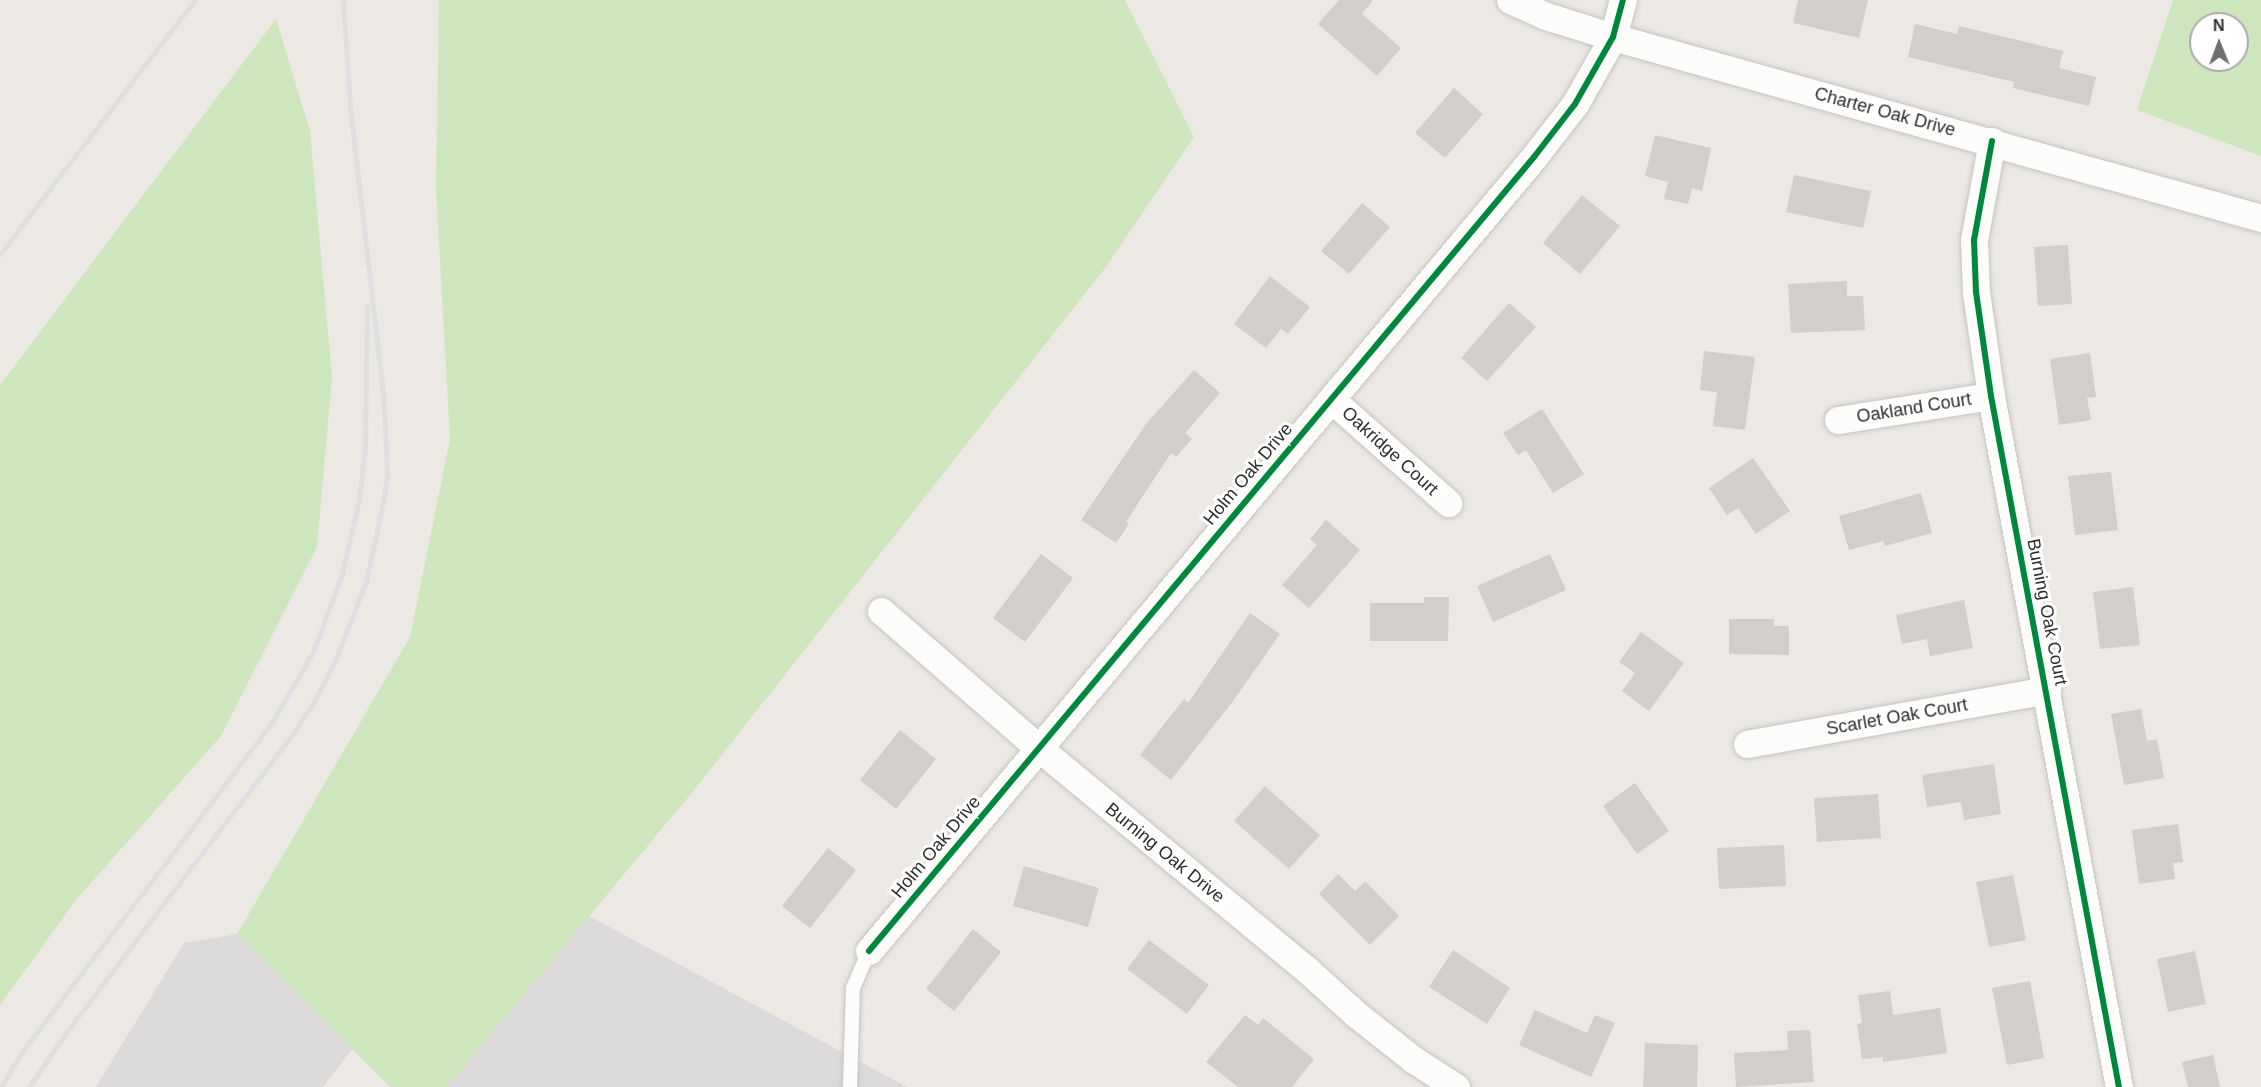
<!DOCTYPE html>
<html>
<head>
<meta charset="utf-8">
<style>
	body { margin:0 }
	#map { position:relative; width:2261px; height:1087px; overflow:hidden; background:#ece8e4; font-family:Helvetica,sans-serif }
	div>[style] { position:absolute }
	.industrial>* { inset:0; background:#dcd9db }
	.green>* { inset:0; background:#cee6be }
	.building>* { inset:0; background:#d1cecb }
	.roads { filter:drop-shadow(0 0 2px #c5c4c5) drop-shadow(0 0 2px #c5c4c5) }
	.service>* { height:14px; margin:-7px; padding:0 7px; transform-origin:7px; border-radius:7px; background:#fcfcfb }
	.minor>* { height:27px; margin:-13.5px; padding:0 13.5px; transform-origin:13.5px; border-radius:13.5px; background:#fcfcfb }
	.rail>* { height:4.5px; margin:-2.25px; padding:0 2.25px; transform-origin:2.25px; border-radius:2.25px; background:#dfdfe1 }
	.cycleway>* { height:6px; margin:-3px; padding:0 3px; transform-origin:3px; border-radius:3px; background:#00873e }
	span { translate:-50% -50%; white-space:nowrap; text-align:center; line-height:1.15; -webkit-text-stroke:6px #fff; paint-order:stroke }
	.street-label { font-size:18px; color:#2e2e2e }
	.north { position:absolute; left:2189px; top:12px; width:60px; height:60px; box-sizing:border-box; background:#fff; border:2px solid #ababab; border-radius:50%; rotate:359deg; font-size:16px; font-weight:700; line-height:24px; text-align:center; color:#2e2e2e }
	.north::after { content:''; display:block; margin:auto; width:21px; height:27px; background:#706f6e; clip-path:polygon(50% 0,100% 100%,50% 72%,0 100%) }
</style>
</head>
<body>
<div id="map">
	<div class="industrial">
		<div style="clip-path:polygon(589px 916px,907px 1087px,447px 1087px)"></div>
		<div style="clip-path:polygon(237px 934px,352px 1049px,323px 1087px,96px 1087px,184px 943px)"></div>
	</div>
	<div class="green">
		<div style="clip-path:polygon(439px 0,1125px 0,1194px 137px,1106px 267px,695px 789px,447px 1087px,390px 1087px,237px 934px,410px 637px,450px 439px,436px 189px)"></div>
		<div style="clip-path:polygon(evenodd,2173px 0,2261px 0,2261px 156px,2137px 110px,2173px 0,2201px 24px,2237px 24px,2237px 60px,2201px 60px,2201px 24px)"></div>
		<div style="clip-path:polygon(276px 19px,310px 131px,332px 378px,317px 547px,221px 736px,76px 900px,0 1005px,0 385px)"></div>
	</div>
	<div class="building">
		<div style="clip-path:polygon(1339px 0,1373px 0,1362px 14px,1401px 48px,1377px 76px,1318px 24px)"></div>
		<div style="clip-path:polygon(1798px 0,1868px 0,1859px 38px,1793px 23px)"></div>
		<div style="clip-path:polygon(1915px 24px,1957px 34px,1959px 26px,2063px 51px,2059px 68px,2096px 77px,2089px 106px,2013px 88px,2014px 82px,1908px 57px)"></div>
		<div style="clip-path:polygon(1454px 88px,1483px 114px,1445px 158px,1415px 133px)"></div>
		<div style="clip-path:polygon(1655px 135px,1711px 148px,1702px 191px,1692px 188px,1688px 204px,1664px 199px,1668px 182px,1645px 176px)"></div>
		<div style="clip-path:polygon(1794px 175px,1871px 191px,1863px 228px,1786px 212px)"></div>
		<div style="clip-path:polygon(1582px 195px,1620px 226px,1580px 274px,1543px 243px)"></div>
		<div style="clip-path:polygon(1362px 203px,1390px 227px,1349px 274px,1321px 251px)"></div>
		<div style="clip-path:polygon(2068px 245px,2072px 304px,2038px 306px,2034px 247px)"></div>
		<div style="clip-path:polygon(1270px 276px,1310px 307px,1288px 334px,1281px 329px,1266px 348px,1234px 324px)"></div>
		<div style="clip-path:polygon(1847px 281px,1847px 296px,1863px 296px,1865px 330px,1791px 333px,1788px 284px)"></div>
		<div style="clip-path:polygon(1509px 303px,1536px 327px,1487px 381px,1461px 358px)"></div>
		<div style="clip-path:polygon(1704px 351px,1755px 357px,1745px 430px,1713px 426px,1717px 392px,1700px 390px)"></div>
		<div style="clip-path:polygon(2090px 353px,2096px 397px,2087px 398px,2091px 420px,2059px 425px,2050px 359px)"></div>
		<div style="clip-path:polygon(1194px 370px,1220px 393px,1185px 433px,1192px 439px,1176px 457px,1171px 453px,1126px 522px,1129px 524px,1116px 543px,1081px 520px,1146px 424px)"></div>
		<div style="clip-path:polygon(1542px 409px,1584px 474px,1553px 493px,1526px 450px,1518px 455px,1503px 433px)"></div>
		<div style="clip-path:polygon(1753px 458px,1790px 511px,1756px 534px,1738px 508px,1727px 515px,1709px 488px)"></div>
		<div style="clip-path:polygon(2111px 472px,2118px 530px,2075px 535px,2068px 476px)"></div>
		<div style="clip-path:polygon(1921px 493px,1932px 533px,1885px 546px,1883px 541px,1849px 550px,1839px 516px)"></div>
		<div style="clip-path:polygon(1326px 520px,1360px 550px,1309px 608px,1282px 585px,1317px 545px,1310px 539px)"></div>
		<div style="clip-path:polygon(1041px 554px,1073px 578px,1025px 642px,993px 618px)"></div>
		<div style="clip-path:polygon(1550px 554px,1566px 590px,1493px 622px,1477px 586px)"></div>
		<div style="clip-path:polygon(2133px 587px,2140px 645px,2100px 649px,2093px 592px)"></div>
		<div style="clip-path:polygon(1424px 597px,1449px 597px,1448px 641px,1370px 641px,1370px 603px,1424px 603px)"></div>
		<div style="clip-path:polygon(1964px 600px,1973px 648px,1930px 656px,1927px 639px,1902px 644px,1896px 615px)"></div>
		<div style="clip-path:polygon(1250px 613px,1280px 634px,1233px 701px,1171px 780px,1140px 755px,1184px 699px,1188px 703px)"></div>
		<div style="clip-path:polygon(1729px 619px,1774px 619px,1774px 626px,1789px 626px,1789px 655px,1729px 654px)"></div>
		<div style="clip-path:polygon(1641px 632px,1684px 663px,1649px 711px,1622px 691px,1635px 673px,1619px 662px)"></div>
		<div style="clip-path:polygon(2141px 709px,2147px 741px,2157px 739px,2164px 778px,2124px 785px,2111px 714px)"></div>
		<div style="clip-path:polygon(900px 730px,936px 759px,896px 809px,860px 780px)"></div>
		<div style="clip-path:polygon(1994px 764px,2001px 814px,1964px 820px,1961px 802px,1927px 807px,1922px 775px)"></div>
		<div style="clip-path:polygon(1635px 783px,1669px 831px,1637px 854px,1603px 806px)"></div>
		<div style="clip-path:polygon(1265px 786px,1320px 835px,1289px 869px,1234px 821px)"></div>
		<div style="clip-path:polygon(1878px 794px,1881px 838px,1817px 842px,1814px 798px)"></div>
		<div style="clip-path:polygon(2178px 824px,2183px 862px,2173px 863px,2175px 879px,2139px 884px,2132px 830px)"></div>
		<div style="clip-path:polygon(1784px 845px,1786px 886px,1719px 889px,1717px 848px)"></div>
		<div style="clip-path:polygon(828px 848px,856px 870px,810px 928px,782px 906px)"></div>
		<div style="clip-path:polygon(1024px 866px,1099px 888px,1088px 927px,1013px 906px)"></div>
		<div style="clip-path:polygon(1338px 874px,1355px 891px,1365px 881px,1399px 916px,1370px 945px,1319px 894px)"></div>
		<div style="clip-path:polygon(2013px 875px,2026px 940px,1989px 947px,1976px 882px)"></div>
		<div style="clip-path:polygon(973px 929px,1001px 952px,954px 1011px,926px 989px)"></div>
		<div style="clip-path:polygon(1149px 940px,1209px 985px,1187px 1014px,1127px 969px)"></div>
		<div style="clip-path:polygon(1453px 950px,1510px 988px,1487px 1024px,1429px 987px)"></div>
		<div style="clip-path:polygon(2195px 951px,2206px 1004px,2168px 1012px,2157px 959px)"></div>
		<div style="clip-path:polygon(2030px 981px,2044px 1058px,2007px 1065px,1992px 988px)"></div>
		<div style="clip-path:polygon(1890px 991px,1893px 1015px,1940px 1008px,1947px 1053px,1883px 1062px,1883px 1057px,1862px 1059px,1857px 1024px,1862px 1023px,1858px 995px)"></div>
		<div style="clip-path:polygon(1535px 1010px,1587px 1033px,1595px 1015px,1615px 1023px,1591px 1077px,1519px 1045px)"></div>
		<div style="clip-path:polygon(1245px 1015px,1258px 1025px,1263px 1018px,1314px 1059px,1292px 1087px,1238px 1087px,1206px 1062px)"></div>
		<div style="clip-path:polygon(1810px 1030px,1814px 1082px,1736px 1087px,1734px 1053px,1788px 1050px,1787px 1031px)"></div>
		<div style="clip-path:polygon(1645px 1043px,1698px 1045px,1697px 1087px,1643px 1087px)"></div>
		<div style="clip-path:polygon(2213px 1055px,2220px 1087px,2188px 1087px,2182px 1062px)"></div>
	</div>
	<div class="roads">
		<div class="service">
			<div style="left:850px;top:1087px;width:99px;rotate:-88.3deg"></div>
			<div style="left:853px;top:988px;width:40px;rotate:-66.6deg"></div>
		</div>
		<div class="minor">
			<div style="left:1510px;top:0;width:36px;rotate:24deg"></div>
			<div style="left:1543px;top:15px;width:73px;rotate:17.4deg"></div>
			<div style="left:1613px;top:37px;width:673px;rotate:15.61deg"></div>
			<div style="left:1992px;top:141px;width:101px;rotate:100.3deg"></div>
			<div style="left:1974px;top:240px;width:52px;rotate:87.8deg"></div>
			<div style="left:1976px;top:292px;width:105px;rotate:81.8deg"></div>
			<div style="left:1991px;top:396px;width:703px;rotate:79.51deg"></div>
			<div style="left:1331px;top:399px;width:157px;rotate:41.6deg"></div>
			<div style="left:1838px;top:420px;width:155px;rotate:-8.9deg"></div>
			<div style="left:881px;top:611px;width:211px;rotate:41deg"></div>
			<div style="left:1040px;top:749px;width:344px;rotate:39.6deg"></div>
			<div style="left:1305px;top:968px;width:70px;rotate:42.1deg"></div>
			<div style="left:1357px;top:1015px;width:73px;rotate:38.3deg"></div>
			<div style="left:1414px;top:1060px;width:50px;rotate:32.7deg"></div>
			<div style="left:1747px;top:744px;width:305px;rotate:-10.2deg"></div>
			<div style="left:869px;top:951px;width:1036px;rotate:-50.05deg"></div>
			<div style="left:1534px;top:157px;width:67px;rotate:-52.3deg"></div>
			<div style="left:1575px;top:104px;width:77px;rotate:-60.4deg"></div>
			<div style="left:1613px;top:37px;width:38px;rotate:-75deg"></div>
		</div>
	</div>
	<div class="rail">
		<div style="left:0;top:254px;width:320px;rotate:-52.5deg"></div>
		<div style="left:1px;top:1087px;width:41px;rotate:-59deg"></div>
		<div style="left:22px;top:1052px;width:413px;rotate:-52.8deg"></div>
		<div style="left:272px;top:723px;width:82px;rotate:-60deg"></div>
		<div style="left:313px;top:652px;width:83px;rotate:-69.6deg"></div>
		<div style="left:342px;top:574px;width:76px;rotate:-77.1deg"></div>
		<div style="left:359px;top:500px;width:53px;rotate:-83.5deg"></div>
		<div style="left:365px;top:447px;width:140px;rotate:-89.2deg"></div>
		<div style="left:29px;top:1087px;width:64px;rotate:-55.8deg"></div>
		<div style="left:65px;top:1034px;width:375px;rotate:-52.8deg"></div>
		<div style="left:292px;top:735px;width:42px;rotate:-56.7deg"></div>
		<div style="left:315px;top:700px;width:44px;rotate:-62.9deg"></div>
		<div style="left:335px;top:661px;width:85px;rotate:-68.6deg"></div>
		<div style="left:366px;top:582px;width:81px;rotate:-77.9deg"></div>
		<div style="left:383px;top:503px;width:27px;rotate:-82deg"></div>
		<div style="left:387px;top:476px;width:30px;rotate:-92deg"></div>
		<div style="left:386px;top:446px;width:53px;rotate:-93.2deg"></div>
		<div style="left:383px;top:393px;width:289px;rotate:-96.6deg"></div>
		<div style="left:350px;top:106px;width:106px;rotate:-93.8deg"></div>
	</div>
	<div class="cycleway">
		<div style="left:1992px;top:141px;width:101px;rotate:100.3deg"></div>
		<div style="left:1974px;top:240px;width:52px;rotate:87.8deg"></div>
		<div style="left:1976px;top:292px;width:105px;rotate:81.8deg"></div>
		<div style="left:1991px;top:396px;width:703px;rotate:79.51deg"></div>
		<div style="left:869px;top:951px;width:1036px;rotate:-50.05deg"></div>
		<div style="left:1534px;top:157px;width:67px;rotate:-52.3deg"></div>
		<div style="left:1575px;top:104px;width:77px;rotate:-60.4deg"></div>
		<div style="left:1613px;top:37px;width:38px;rotate:-75deg"></div>
	</div>
	<div class="street-label">
		<span style="left:1885px;top:112px;rotate:15deg">Charter Oak Drive</span>
		<span style="left:1914px;top:408px;rotate:-9deg">Oakland Court</span>
		<span style="left:1390px;top:451px;rotate:42deg">Oakridge Court</span>
		<span style="left:1248px;top:474px;rotate:-50deg">Holm Oak Drive</span>
		<span style="left:2047px;top:612px;rotate:79deg">Burning Oak Court</span>
		<span style="left:1897px;top:717px;rotate:-10deg">Scarlet Oak Court</span>
		<span style="left:936px;top:847px;rotate:-50deg">Holm Oak Drive</span>
		<span style="left:1165px;top:853px;rotate:39deg">Burning Oak Drive</span>
	</div>
	<div class="north">N</div>
</div>
</body>
</html>
